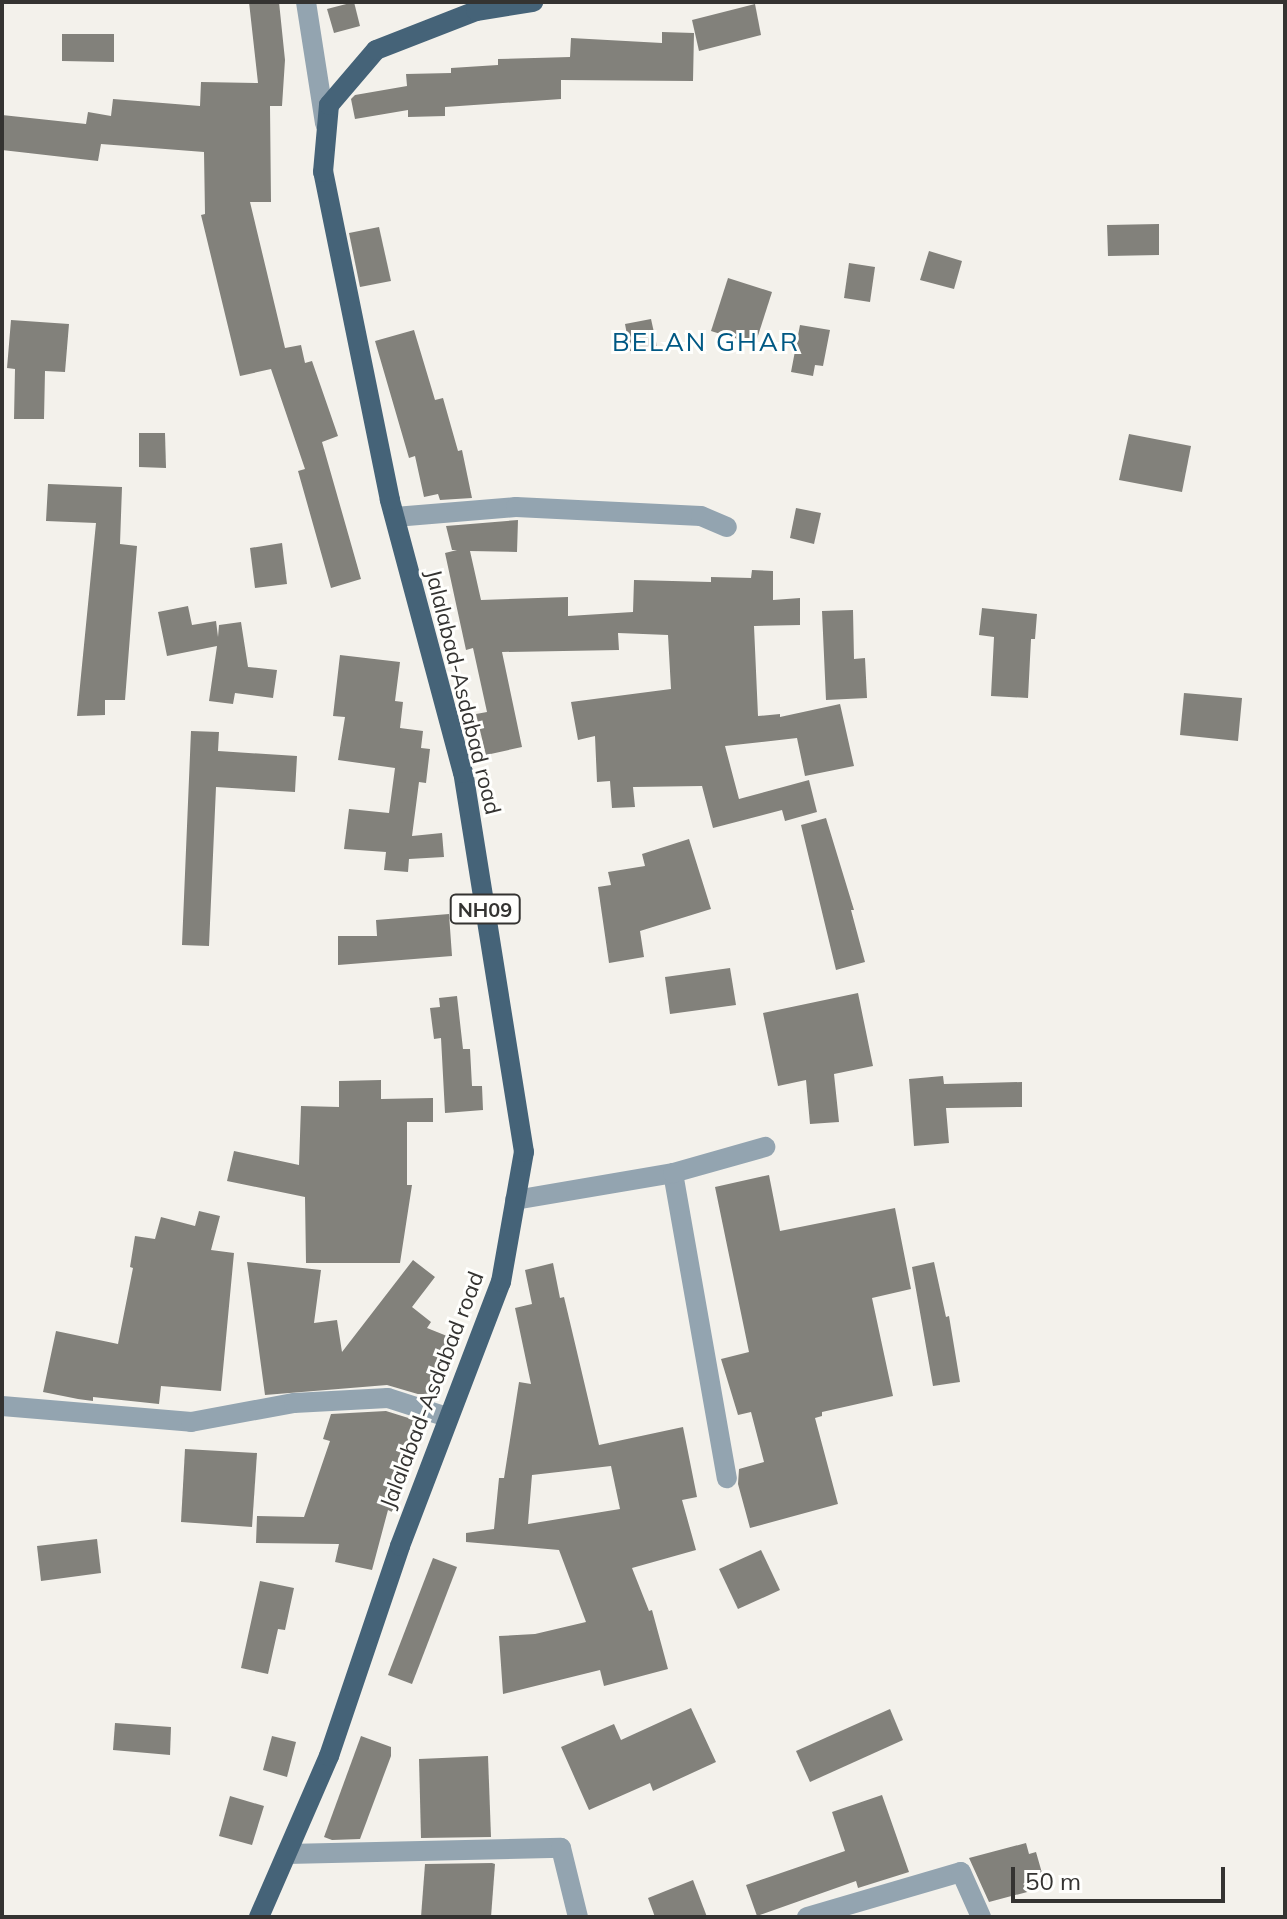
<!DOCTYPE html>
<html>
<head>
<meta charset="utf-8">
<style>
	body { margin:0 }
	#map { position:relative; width:1287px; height:1919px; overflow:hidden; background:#f3f1eb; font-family:Mulish,sans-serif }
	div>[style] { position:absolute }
	.building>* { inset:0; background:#82817b }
	.minor>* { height:20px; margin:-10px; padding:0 10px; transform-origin:10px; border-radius:10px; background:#93a4b0 }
	.tertiary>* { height:20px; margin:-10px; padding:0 10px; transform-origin:10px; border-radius:10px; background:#93a4b0 }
	.primary>* { height:20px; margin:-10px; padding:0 10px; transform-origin:10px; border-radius:10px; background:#456378 }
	span { translate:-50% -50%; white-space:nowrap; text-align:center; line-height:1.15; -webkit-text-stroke:6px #fffffd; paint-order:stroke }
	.shield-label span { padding:2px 6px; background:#fffffd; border:2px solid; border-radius:6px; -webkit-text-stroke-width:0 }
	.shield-label { font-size:20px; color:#343331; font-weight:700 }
	.street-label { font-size:22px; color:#343331 }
	.quarter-label { font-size:26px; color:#005883; letter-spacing:2px }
	.frame { position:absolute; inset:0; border:4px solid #343331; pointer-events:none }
	.scale { position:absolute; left:1011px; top:1867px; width:214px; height:36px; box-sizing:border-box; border:4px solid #343331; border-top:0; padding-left:10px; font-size:24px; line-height:28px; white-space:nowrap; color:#343331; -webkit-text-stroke:6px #fffffd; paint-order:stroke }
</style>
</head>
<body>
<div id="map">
	<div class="building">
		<div style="clip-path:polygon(249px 2px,279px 2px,285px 60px,282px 106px,270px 106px,271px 202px,250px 202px,285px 348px,301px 345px,305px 363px,312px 361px,338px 436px,322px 442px,361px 579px,331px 588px,298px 471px,305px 469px,271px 369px,240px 376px,201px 215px,205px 214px,204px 152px,101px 144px,98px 161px,2px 150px,2px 115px,86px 124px,88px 112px,111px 116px,113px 99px,200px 106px,201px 82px,258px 83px)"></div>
		<div style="clip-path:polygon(354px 2px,360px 26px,334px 33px,327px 9px)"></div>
		<div style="clip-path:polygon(755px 4px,761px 35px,699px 51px,692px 20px)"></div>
		<div style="clip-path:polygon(662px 32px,694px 33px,693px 81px,561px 80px,561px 99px,445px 107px,445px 116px,408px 117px,408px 110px,355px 119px,351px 99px,355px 95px,407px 86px,406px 74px,451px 73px,451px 68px,498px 65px,498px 59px,570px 57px,571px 38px,662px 43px)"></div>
		<div style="clip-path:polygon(62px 34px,114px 34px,114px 62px,62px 61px)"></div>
		<div style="clip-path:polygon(1159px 224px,1159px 255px,1108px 256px,1107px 225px)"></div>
		<div style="clip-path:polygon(379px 227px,391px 281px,360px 287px,349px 233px)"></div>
		<div style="clip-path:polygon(929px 251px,962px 261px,954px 289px,920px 280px)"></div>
		<div style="clip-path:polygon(849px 263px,875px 267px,870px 302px,844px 298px)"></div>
		<div style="clip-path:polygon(728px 278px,772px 292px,755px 345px,711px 331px)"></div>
		<div style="clip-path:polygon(651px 319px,657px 346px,630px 351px,625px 324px)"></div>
		<div style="clip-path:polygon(11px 320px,69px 324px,65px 372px,45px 371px,44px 419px,14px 419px,15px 369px,7px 368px)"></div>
		<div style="clip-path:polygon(800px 325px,830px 330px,823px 366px,815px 365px,813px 376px,791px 372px)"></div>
		<div style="clip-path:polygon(414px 330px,435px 400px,443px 398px,458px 451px,462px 450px,472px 498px,440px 500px,438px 494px,424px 497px,415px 456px,409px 458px,375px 341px)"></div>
		<div style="clip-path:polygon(139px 433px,165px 433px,166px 468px,139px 467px)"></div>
		<div style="clip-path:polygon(1129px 434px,1191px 446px,1182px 492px,1119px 480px)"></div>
		<div style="clip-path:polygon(48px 484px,122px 487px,120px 544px,137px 546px,125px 700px,105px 700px,105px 715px,77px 716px,96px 523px,46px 521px)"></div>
		<div style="clip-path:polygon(796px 508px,821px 513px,814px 544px,790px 538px)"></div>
		<div style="clip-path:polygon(518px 520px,517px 552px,470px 551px,481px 600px,568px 597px,568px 616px,633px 612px,634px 580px,711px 582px,711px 577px,751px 578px,752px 570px,773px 571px,773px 600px,800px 598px,800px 625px,754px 626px,758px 716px,780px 714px,780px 717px,840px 704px,854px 766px,805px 776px,797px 738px,725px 746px,739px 799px,809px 780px,817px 812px,785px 821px,782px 810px,713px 828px,702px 786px,633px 787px,635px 807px,612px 808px,610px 781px,597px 782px,595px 736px,578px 740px,571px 702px,671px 689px,668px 635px,618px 633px,619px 650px,502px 652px,522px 747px,486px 755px,476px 714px,487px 712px,473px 648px,466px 650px,445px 553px,457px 550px,452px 550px,446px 526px)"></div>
		<div style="clip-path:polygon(282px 543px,287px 584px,255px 588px,250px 548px)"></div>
		<div style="clip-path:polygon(188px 606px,192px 625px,216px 621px,218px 637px,219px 625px,241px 622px,248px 667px,277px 670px,273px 698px,235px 693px,233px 704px,209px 701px,217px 646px,167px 656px,158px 612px)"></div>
		<div style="clip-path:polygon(982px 608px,1037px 614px,1035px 639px,1031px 639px,1028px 698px,991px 696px,994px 637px,979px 635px)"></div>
		<div style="clip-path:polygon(853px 610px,854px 659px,865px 658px,867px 698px,826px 700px,822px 611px)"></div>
		<div style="clip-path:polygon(340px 655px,400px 662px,395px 701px,403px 702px,400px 728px,423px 731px,421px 748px,430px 749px,426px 783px,419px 782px,412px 836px,442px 833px,444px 857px,409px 859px,408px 872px,384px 870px,386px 852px,344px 849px,349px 809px,389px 813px,395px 768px,338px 760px,345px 717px,333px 716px)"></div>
		<div style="clip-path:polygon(1184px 693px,1242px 698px,1238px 741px,1180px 735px)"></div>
		<div style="clip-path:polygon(191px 731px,219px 732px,218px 751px,297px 756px,295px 792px,216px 787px,209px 946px,182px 945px)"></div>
		<div style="clip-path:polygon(826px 818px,854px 910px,851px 910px,865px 962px,836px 970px,801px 825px)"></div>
		<div style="clip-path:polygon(689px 839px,711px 909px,640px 931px,644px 957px,609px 963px,598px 887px,611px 885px,608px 872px,645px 866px,642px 854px)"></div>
		<div style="clip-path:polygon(449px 914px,452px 956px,338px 965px,338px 936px,377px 936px,376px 920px)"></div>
		<div style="clip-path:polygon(730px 968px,736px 1005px,670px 1014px,665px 977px)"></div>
		<div style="clip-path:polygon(858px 993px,873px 1066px,834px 1074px,839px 1122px,810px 1124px,806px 1080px,778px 1086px,763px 1013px)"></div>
		<div style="clip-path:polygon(457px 996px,463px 1049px,470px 1049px,472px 1086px,482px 1086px,483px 1110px,445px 1113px,441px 1038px,434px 1039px,430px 1008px,440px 1007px,439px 998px)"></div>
		<div style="clip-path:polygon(943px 1076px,944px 1084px,1022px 1082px,1022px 1107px,946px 1108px,949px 1143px,914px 1146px,909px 1079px)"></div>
		<div style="clip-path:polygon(381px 1080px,381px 1099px,433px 1098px,433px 1122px,407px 1122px,407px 1185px,412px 1185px,400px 1263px,306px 1263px,305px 1197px,227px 1181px,234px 1151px,299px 1165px,301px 1106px,339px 1107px,339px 1081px)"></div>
		<div style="clip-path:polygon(769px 1175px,780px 1231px,895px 1208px,911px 1289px,872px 1298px,893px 1396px,822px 1412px,822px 1416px,815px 1418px,838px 1504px,750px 1528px,738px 1484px,739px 1469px,764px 1462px,751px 1412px,738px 1415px,721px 1359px,749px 1352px,715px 1187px)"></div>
		<div style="clip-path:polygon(199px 1211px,220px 1216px,211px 1250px,234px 1253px,221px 1391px,161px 1386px,159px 1404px,93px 1397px,93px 1401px,78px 1399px,43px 1392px,56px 1331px,118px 1344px,133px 1268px,130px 1267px,135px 1236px,155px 1239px,161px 1217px,195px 1226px)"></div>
		<div style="clip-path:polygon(413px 1260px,435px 1277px,412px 1307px,431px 1322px,427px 1328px,452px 1338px,428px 1397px,387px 1385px,265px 1395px,247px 1262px,321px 1270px,314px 1323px,337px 1320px,342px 1352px)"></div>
		<div style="clip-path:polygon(934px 1262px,946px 1317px,949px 1316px,960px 1382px,933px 1386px,912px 1267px)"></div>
		<div style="clip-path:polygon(evenodd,553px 1263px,560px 1298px,564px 1297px,599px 1445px,683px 1427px,697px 1497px,682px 1500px,696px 1550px,632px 1568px,649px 1611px,652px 1610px,668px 1669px,604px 1686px,600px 1670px,503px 1694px,499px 1636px,535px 1634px,586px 1622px,559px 1550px,466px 1542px,466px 1533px,494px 1529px,499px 1478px,504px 1478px,519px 1382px,531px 1384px,515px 1308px,532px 1304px,525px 1270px,553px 1263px,611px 1466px,620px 1509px,528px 1524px,532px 1475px,611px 1466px)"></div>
		<div style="clip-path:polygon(386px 1411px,418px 1421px,398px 1465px,407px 1468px,392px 1512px,388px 1510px,372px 1570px,335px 1562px,339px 1544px,256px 1543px,257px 1516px,304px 1517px,330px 1441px,323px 1439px,331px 1414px)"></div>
		<div style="clip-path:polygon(185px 1449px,257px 1453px,252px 1527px,181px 1522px)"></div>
		<div style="clip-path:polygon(97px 1539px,101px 1573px,41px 1581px,37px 1546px)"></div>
		<div style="clip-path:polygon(761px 1550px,780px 1590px,738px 1609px,719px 1569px)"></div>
		<div style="clip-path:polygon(433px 1558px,457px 1567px,412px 1684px,388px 1675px)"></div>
		<div style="clip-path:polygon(260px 1581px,294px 1588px,285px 1630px,278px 1629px,268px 1674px,241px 1668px)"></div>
		<div style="clip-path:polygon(691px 1708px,716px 1762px,653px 1791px,650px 1783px,589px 1810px,561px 1747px,614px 1724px,621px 1740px)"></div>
		<div style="clip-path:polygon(890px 1709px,903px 1740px,810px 1782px,796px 1751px)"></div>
		<div style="clip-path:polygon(115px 1723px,171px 1727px,170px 1755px,113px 1750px)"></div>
		<div style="clip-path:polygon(272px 1736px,296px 1742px,287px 1777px,263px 1770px)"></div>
		<div style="clip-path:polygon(361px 1736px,391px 1747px,391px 1756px,360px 1839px,332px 1840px,324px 1837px)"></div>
		<div style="clip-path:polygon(488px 1756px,491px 1837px,421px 1838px,419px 1759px)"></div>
		<div style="clip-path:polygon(882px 1795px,909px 1872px,858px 1888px,856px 1881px,757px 1916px,746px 1885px,845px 1851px,832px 1812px)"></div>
		<div style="clip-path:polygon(230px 1796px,264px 1806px,252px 1845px,219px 1836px)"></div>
		<div style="clip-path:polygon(1026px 1843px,1029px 1854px,1036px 1852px,1046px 1887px,989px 1902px,969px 1858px)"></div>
		<div style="clip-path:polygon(492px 1863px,495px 1864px,491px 1917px,421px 1917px,425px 1864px)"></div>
		<div style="clip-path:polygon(693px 1880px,707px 1917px,655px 1917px,648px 1898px)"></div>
	</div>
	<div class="minor">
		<div style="left:395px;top:517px;width:121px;rotate:-4.7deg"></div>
		<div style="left:516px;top:507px;width:185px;rotate:2.8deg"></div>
		<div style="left:701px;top:516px;width:28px;rotate:23deg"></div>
		<div style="left:673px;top:1173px;width:310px;rotate:80deg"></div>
		<div style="left:515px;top:1200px;width:160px;rotate:-9.7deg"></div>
		<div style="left:673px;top:1173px;width:96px;rotate:-15.8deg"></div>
		<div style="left:2px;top:1406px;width:190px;rotate:4.8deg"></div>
		<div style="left:191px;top:1422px;width:105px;rotate:-10.5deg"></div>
		<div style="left:294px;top:1403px;width:94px;rotate:-3deg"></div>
		<div style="left:388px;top:1398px;width:62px;rotate:17.9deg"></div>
		<div style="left:287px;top:1854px;width:274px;rotate:-1.3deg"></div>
		<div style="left:561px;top:1848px;width:71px;rotate:76.2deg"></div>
		<div style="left:807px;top:1917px;width:160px;rotate:-16.3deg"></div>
		<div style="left:961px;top:1872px;width:49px;rotate:66deg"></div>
	</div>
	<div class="tertiary">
		<div style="left:306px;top:2px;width:123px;rotate:81.1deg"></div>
	</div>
	<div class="primary">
		<div style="left:259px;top:1917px;width:176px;rotate:-66.5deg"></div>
		<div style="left:329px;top:1756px;width:222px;rotate:-71.3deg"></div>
		<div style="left:400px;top:1546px;width:283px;rotate:-69.1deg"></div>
		<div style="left:501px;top:1282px;width:132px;rotate:-80deg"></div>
		<div style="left:524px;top:1152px;width:384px;rotate:-99.1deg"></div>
		<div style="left:463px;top:773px;width:283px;rotate:-105deg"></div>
		<div style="left:390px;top:500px;width:335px;rotate:-101.5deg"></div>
		<div style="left:323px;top:172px;width:67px;rotate:-84.9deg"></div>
		<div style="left:329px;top:105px;width:72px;rotate:-49.5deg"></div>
		<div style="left:376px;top:50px;width:107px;rotate:-21.3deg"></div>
		<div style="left:476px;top:11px;width:58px;rotate:-9deg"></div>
	</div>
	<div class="shield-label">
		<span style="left:485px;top:909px">NH09</span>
	</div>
	<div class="street-label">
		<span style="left:463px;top:692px;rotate:76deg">Jalalabad-Asdabad road</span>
		<span style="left:432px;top:1390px;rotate:-69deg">Jalalabad-Asdabad road</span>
	</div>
	<div class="quarter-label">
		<span style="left:706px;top:342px">BELAN GHAR</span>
	</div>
	<div class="frame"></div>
	<div class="scale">50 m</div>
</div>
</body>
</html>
